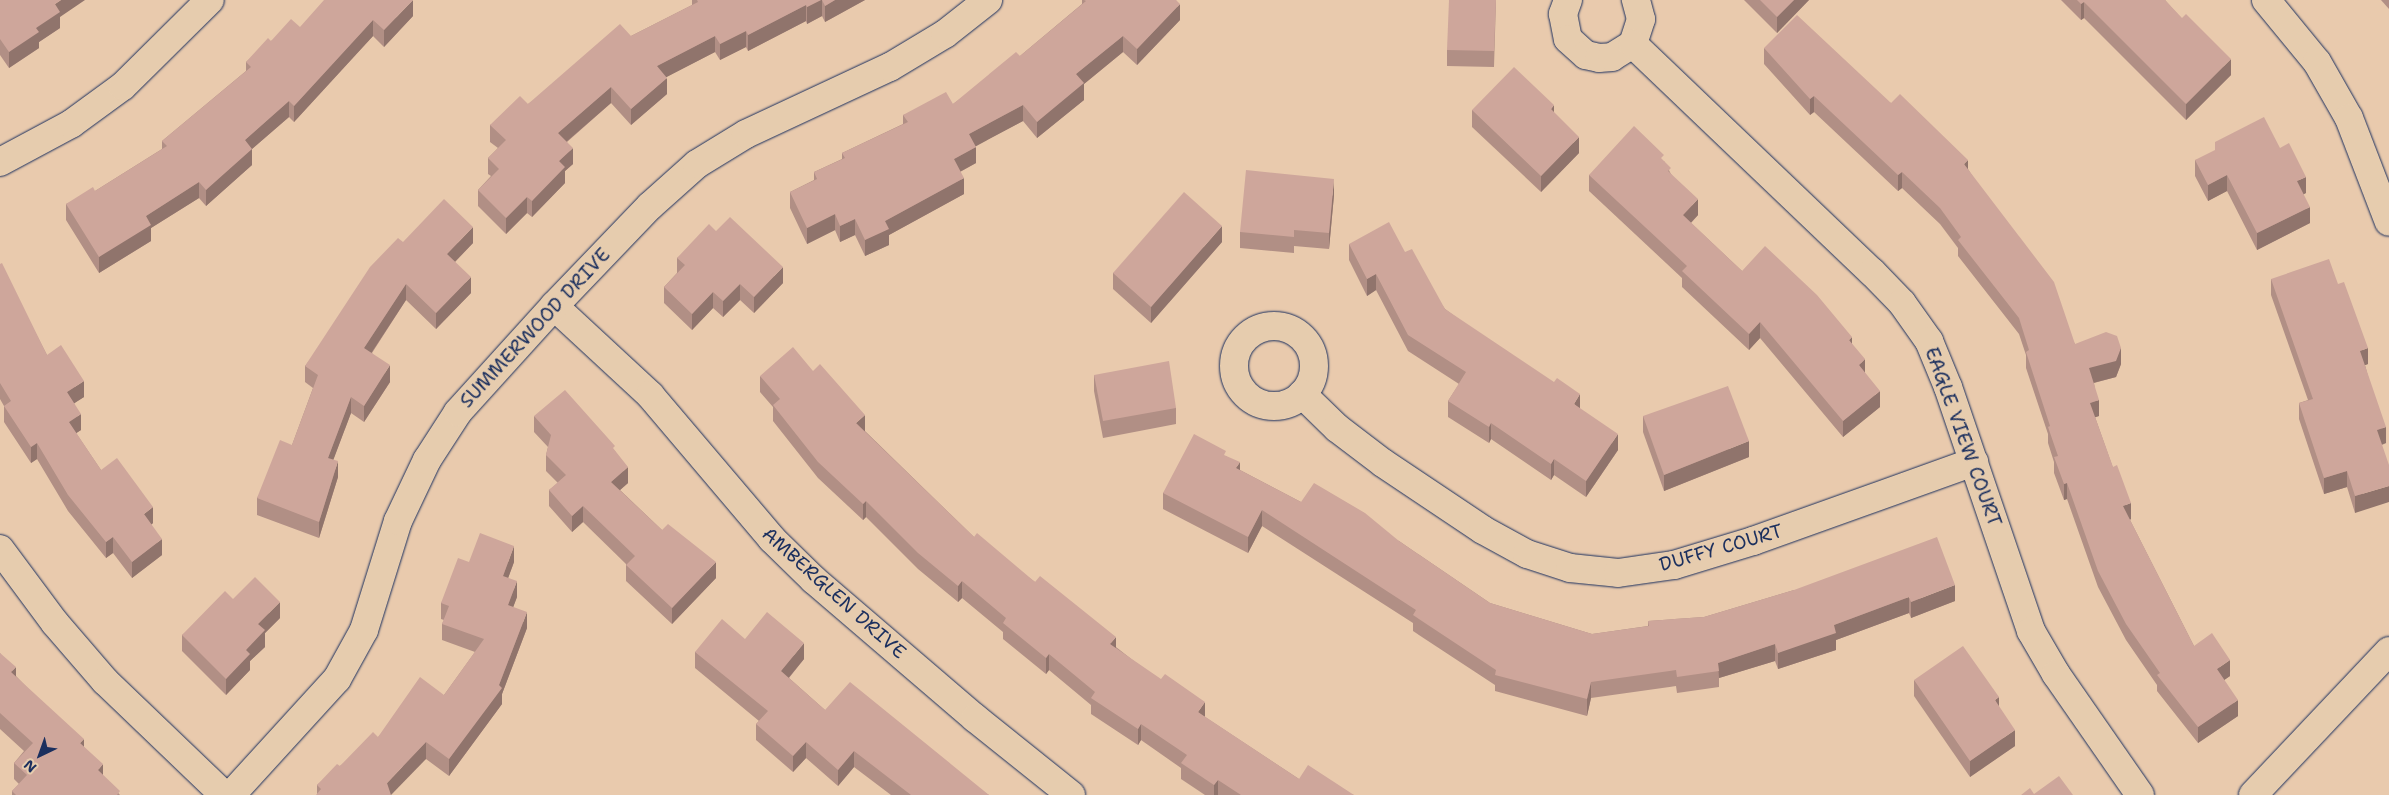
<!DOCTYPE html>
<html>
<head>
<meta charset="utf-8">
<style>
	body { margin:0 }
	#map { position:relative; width:2389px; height:795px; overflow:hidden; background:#e9caad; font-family:"Shantell Sans",sans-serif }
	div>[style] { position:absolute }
	.roads { filter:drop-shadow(0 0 1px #1b2f5e) drop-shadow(0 0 1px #1b2f5e) }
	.minor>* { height:28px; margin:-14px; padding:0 14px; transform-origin:14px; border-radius:14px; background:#e6ccae }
	.minor>.ring { margin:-14px; padding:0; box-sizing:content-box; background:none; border:28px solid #e6ccae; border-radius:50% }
	.major>* { height:28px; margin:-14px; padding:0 14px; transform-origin:14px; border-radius:14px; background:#e6ccae }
	.wall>* { inset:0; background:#b18f85 }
	.shaded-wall>* { inset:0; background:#90746c }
	.building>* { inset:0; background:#cea69b }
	span { translate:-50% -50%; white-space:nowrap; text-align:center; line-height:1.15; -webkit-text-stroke:4px #e6ccae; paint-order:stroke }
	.street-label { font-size:19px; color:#1b2f5e }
	.north { position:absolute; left:15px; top:730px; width:50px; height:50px; -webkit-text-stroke:4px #e6ccae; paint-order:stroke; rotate:222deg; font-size:14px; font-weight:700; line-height:20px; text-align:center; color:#1b2f5e }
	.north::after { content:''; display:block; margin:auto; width:18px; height:22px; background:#1b2f5e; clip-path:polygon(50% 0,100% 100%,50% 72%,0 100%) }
</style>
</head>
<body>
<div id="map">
	<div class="roads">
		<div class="minor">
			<div style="left:1568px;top:0;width:15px;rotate:110deg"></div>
			<div style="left:1563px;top:14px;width:25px;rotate:79deg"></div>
			<div style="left:1568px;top:39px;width:24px;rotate:42deg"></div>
			<div style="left:1586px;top:55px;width:13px;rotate:13deg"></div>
			<div style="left:1599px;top:58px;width:13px;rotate:-4deg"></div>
			<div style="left:1612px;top:57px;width:25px;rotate:-32deg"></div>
			<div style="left:1633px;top:44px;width:26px;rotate:-72deg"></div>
			<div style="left:1641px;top:19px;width:20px;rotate:-105deg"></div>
			<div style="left:2266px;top:0;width:80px;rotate:50.6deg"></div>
			<div style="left:2317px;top:62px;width:64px;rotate:60.3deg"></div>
			<div style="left:2349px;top:118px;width:111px;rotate:69deg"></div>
			<div style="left:1633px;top:44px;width:330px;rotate:43.7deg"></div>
			<div style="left:1872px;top:272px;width:43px;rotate:45.9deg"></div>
			<div style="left:1902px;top:303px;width:47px;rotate:54.6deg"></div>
			<div style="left:1929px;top:341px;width:50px;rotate:67.6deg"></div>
			<div style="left:1948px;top:387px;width:258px;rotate:71.2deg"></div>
			<div style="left:2031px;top:631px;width:50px;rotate:59.8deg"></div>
			<div style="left:2056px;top:674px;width:147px;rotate:55.2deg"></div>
			<div style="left:554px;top:306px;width:131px;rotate:42.8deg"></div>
			<div style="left:650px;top:395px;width:189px;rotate:49.7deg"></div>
			<div style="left:772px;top:539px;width:59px;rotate:44.3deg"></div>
			<div style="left:814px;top:580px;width:212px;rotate:40.6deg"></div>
			<div style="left:975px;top:718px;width:123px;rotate:38.7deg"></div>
			<div class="ring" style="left:1234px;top:326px;width:52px;height:52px"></div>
			<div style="left:1302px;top:394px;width:49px;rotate:44.2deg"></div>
			<div style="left:1337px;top:428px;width:58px;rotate:37.3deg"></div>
			<div style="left:1383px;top:463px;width:120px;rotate:33.8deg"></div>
			<div style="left:1483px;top:530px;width:50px;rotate:28.6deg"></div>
			<div style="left:1527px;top:554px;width:45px;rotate:18deg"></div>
			<div style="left:1570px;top:568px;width:48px;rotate:5.9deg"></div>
			<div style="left:1618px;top:573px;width:57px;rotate:-8.1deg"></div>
			<div style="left:1674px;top:565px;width:83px;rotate:-16.9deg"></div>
			<div style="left:1753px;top:541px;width:235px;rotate:-19.7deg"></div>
			<div style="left:0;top:549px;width:92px;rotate:53.4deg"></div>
			<div style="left:55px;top:623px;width:77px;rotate:49.2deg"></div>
			<div style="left:105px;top:681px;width:165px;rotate:43.8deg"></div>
			<div style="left:231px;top:795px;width:157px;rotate:-47.6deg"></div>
			<div style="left:337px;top:679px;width:56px;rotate:-61.1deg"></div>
			<div style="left:364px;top:630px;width:114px;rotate:-72.7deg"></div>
			<div style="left:398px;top:521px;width:68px;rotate:-64.6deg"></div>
			<div style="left:427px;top:460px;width:57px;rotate:-57.1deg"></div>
			<div style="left:458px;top:412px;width:143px;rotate:-47.8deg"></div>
			<div style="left:554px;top:306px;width:139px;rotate:-46.2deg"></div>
			<div style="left:650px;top:206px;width:63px;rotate:-41.8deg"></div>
			<div style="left:697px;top:164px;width:57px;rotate:-31.5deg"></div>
			<div style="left:746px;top:134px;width:159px;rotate:-25deg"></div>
			<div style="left:890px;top:67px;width:64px;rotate:-31deg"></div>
			<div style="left:945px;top:34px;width:55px;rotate:-38.3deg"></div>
			<div style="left:2253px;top:795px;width:198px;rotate:-46.6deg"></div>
		</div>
		<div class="major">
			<div style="left:0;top:162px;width:81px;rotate:-28.2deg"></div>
			<div style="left:71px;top:124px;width:64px;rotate:-36.2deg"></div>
			<div style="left:123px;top:86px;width:122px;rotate:-44.7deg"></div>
		</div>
	</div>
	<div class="wall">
		<div style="clip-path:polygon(0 0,60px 17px,60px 28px,39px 42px,39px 48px,9px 68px,0 55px)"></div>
		<div style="clip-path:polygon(692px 0,865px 0,825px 22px,822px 16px,807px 24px,806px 21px,748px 51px,746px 47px,720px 60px,715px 52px,666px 77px,667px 94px,631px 125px,611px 103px,567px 142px,573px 164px,565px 171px,565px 183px,532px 217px,527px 213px,506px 234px,478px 206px,478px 190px,491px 176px,488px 174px,488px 158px,498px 148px,490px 142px,490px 125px,528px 104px,631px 36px,692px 5px)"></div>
		<div style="clip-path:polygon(1082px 0,1176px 0,1180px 20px,1137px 65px,1123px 52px,1084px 84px,1084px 100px,1037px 138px,1023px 121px,975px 146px,976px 163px,960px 172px,964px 194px,889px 235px,889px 245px,865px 256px,855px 235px,840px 242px,835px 230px,807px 244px,790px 208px,790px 192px,814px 180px,814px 172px,842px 159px,842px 153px,903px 124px,903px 115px,953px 104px,1020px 56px,1082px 4px)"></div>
		<div style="clip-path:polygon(1496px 0,1494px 67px,1447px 66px,1447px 50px)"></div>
		<div style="clip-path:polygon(1744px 0,1809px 0,1777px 33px)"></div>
		<div style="clip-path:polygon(2061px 0,2165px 0,2231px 75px,2186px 120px,2084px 18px,2081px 20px)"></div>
		<div style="clip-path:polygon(2381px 0,2389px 0,2389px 9px)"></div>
		<div style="clip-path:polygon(413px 16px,384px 47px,373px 36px,294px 122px,289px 117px,252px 149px,252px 165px,206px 206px,199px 198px,151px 228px,151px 241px,99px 273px,66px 220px,66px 204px,95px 191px,162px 149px,162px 141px,246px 71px,246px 62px,271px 41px,300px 27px)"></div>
		<div style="clip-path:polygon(1764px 48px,1891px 103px,1968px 169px,2075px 344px,2121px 364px,2116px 377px,2094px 383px,2099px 416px,2095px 417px,2131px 519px,2130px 520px,2194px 646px,2230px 676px,2224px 680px,2238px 716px,2198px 743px,2157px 691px,2157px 685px,2126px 640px,2098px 587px,2067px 499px,2064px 500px,2054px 473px,2054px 462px,2048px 443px,2048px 434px,2026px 368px,2026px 355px,2019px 334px,1958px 256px,1958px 248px,1940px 224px,1902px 188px,1898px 191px,1814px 112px,1810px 115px,1764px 64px)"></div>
		<div style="clip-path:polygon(1472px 110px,1554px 113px,1579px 153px,1541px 192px,1472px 127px)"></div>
		<div style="clip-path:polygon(2280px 148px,2306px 193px,2303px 194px,2310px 223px,2257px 250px,2227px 191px,2208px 201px,2195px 176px,2195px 160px)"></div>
		<div style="clip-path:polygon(1664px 161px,1671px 174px,1698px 215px,1691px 223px,1742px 271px,1852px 344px,1880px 407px,1843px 437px,1760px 338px,1749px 350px,1682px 287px,1682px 278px,1589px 191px,1589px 175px)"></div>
		<div style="clip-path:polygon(1334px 195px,1329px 249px,1294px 246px,1294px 253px,1240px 248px,1240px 232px)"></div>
		<div style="clip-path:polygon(716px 231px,783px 283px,754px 313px,740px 300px,723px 317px,713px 308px,692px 330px,664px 303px,664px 287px,677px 273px,677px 258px)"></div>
		<div style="clip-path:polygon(403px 242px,473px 243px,455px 262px,471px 293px,436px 329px,406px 300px,372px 353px,390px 382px,364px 422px,351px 413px,333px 460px,338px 477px,319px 538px,257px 515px,257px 498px,292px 445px,313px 388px,305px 382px,305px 366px)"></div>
		<div style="clip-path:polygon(1222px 242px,1151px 323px,1113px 289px,1113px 273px)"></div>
		<div style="clip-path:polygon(1349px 244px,1405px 252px,1445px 309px,1580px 409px,1618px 450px,1586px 497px,1554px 475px,1551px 480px,1491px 439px,1489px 443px,1448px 417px,1448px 401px,1459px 384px,1408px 351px,1376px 290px,1367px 296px,1349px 260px)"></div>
		<div style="clip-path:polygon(0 264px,47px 355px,84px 397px,74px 403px,81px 430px,76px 433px,101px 470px,153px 523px,151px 525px,162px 555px,132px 578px,113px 553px,106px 558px,68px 511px,37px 459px,31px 463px,4px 422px,4px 406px,0 399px)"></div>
		<div style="clip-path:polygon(2271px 279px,2338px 284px,2368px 364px,2365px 365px,2386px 443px,2382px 445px,2355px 513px,2347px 487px,2324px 494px,2299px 419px,2299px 403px,2308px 400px,2271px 295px)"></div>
		<div style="clip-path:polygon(1094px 375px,1176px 408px,1176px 424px,1103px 438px,1094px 391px)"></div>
		<div style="clip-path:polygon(760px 376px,865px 431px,974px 537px,1035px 582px,1116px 647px,1205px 717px,1299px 779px,1354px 795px,1205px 795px,1181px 779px,1181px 768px,1141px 740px,1138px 745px,1091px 714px,1091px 705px,1049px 670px,1046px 674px,1003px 639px,1003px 632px,962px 598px,958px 602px,918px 569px,866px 517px,863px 520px,818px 478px,773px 421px,773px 407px,760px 392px)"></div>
		<div style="clip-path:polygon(534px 416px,615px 451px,628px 483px,620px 490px,662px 530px,716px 578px,672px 624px,626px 581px,626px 564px,583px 522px,572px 532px,549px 506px,549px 490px,558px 483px,546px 471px,546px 455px,548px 447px,534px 432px)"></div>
		<div style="clip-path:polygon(1643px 416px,1749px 457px,1664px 491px,1643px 432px)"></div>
		<div style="clip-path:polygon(1226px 456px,1240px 470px,1301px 502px,1399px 541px,1490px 603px,1592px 634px,1648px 626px,1648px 621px,1704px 617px,1794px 590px,1955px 601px,1911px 618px,1909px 613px,1836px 640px,1836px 650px,1778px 669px,1775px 661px,1719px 678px,1719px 687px,1677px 693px,1676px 686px,1591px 698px,1587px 716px,1495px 691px,1495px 685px,1413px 631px,1413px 623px,1262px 526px,1248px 553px,1163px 509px,1163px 493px)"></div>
		<div style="clip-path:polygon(469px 562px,514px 562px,508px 578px,517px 597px,513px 607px,527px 628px,502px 694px,502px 704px,449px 776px,426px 759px,317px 794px,317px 785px,340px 766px,378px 737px,444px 695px,475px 652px,442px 640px,442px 624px,444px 620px,441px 619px,441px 603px)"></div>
		<div style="clip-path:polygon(233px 599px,280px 618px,265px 633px,265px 647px,250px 661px,250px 670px,226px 695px,182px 651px,182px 635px)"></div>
		<div style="clip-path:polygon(745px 639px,804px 659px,789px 678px,825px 710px,989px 795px,891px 795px,854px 767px,838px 786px,806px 758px,793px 772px,756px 740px,756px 724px,759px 721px,695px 668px,695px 652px)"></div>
		<div style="clip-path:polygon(0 653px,16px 676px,84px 747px,103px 776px,120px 795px,12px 795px,12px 791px,19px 784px,14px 779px,14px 763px,24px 751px,0 729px)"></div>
		<div style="clip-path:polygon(1914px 680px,2015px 746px,1970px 777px,1914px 696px)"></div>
	</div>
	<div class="shaded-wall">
		<div style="clip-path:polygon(61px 0,85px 0,60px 17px,60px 28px,39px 42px,39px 48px,9px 68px,9px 52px,36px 28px,55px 4px)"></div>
		<div style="clip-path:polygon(413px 0,413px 16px,384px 47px,384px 30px)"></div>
		<div style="clip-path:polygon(821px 0,822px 0,822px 16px,807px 24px,807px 7px)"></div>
		<div style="clip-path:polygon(835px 0,865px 0,825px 22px,825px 6px)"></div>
		<div style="clip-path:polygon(1794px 0,1809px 0,1777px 33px,1777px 17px)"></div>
		<div style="clip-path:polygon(2084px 2px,2084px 18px,2081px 20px,2081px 4px)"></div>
		<div style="clip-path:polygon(1180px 4px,1180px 20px,1137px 65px,1137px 49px)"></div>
		<div style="clip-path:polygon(806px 5px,806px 21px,748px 51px,748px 35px)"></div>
		<div style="clip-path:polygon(373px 20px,373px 36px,294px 122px,294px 106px)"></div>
		<div style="clip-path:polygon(746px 31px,746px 47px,720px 60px,720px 44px)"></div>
		<div style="clip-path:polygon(715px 36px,715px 52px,657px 82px,657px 66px)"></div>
		<div style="clip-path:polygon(1123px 36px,1123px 52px,1084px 84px,1084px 100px,1037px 138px,1037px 122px,1076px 74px)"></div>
		<div style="clip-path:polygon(2231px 59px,2231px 75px,2186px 120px,2186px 104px)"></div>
		<div style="clip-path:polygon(667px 78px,667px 94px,631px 125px,631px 109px)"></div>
		<div style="clip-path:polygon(611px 87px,611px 103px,558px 149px,558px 133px)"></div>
		<div style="clip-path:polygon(1814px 96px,1814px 112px,1810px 115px,1810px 99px)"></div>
		<div style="clip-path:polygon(289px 101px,289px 117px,252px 149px,252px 165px,206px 206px,206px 190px,245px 140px)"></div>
		<div style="clip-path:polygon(1023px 105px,1023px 121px,969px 150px,969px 134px)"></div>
		<div style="clip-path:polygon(1554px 105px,1554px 121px,1551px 109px)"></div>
		<div style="clip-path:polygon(1579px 137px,1579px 153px,1541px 192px,1541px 176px)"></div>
		<div style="clip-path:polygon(976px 147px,976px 163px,954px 175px,954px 159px)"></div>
		<div style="clip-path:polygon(573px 148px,573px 164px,565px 171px,565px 183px,532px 217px,532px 201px,559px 161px)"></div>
		<div style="clip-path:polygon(1968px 160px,1968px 176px,1964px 164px)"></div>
		<div style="clip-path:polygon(1902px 172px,1902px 188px,1898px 191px,1898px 175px)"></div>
		<div style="clip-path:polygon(2227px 175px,2227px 191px,2208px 201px,2208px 185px)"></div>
		<div style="clip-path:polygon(2306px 177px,2306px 193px,2297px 198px,2297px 181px)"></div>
		<div style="clip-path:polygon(964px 178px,964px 194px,889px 235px,889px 245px,865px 256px,865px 240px,885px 221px)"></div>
		<div style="clip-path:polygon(1334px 179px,1334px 195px,1329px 249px,1329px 233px)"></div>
		<div style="clip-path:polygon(199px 182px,199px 198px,151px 228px,151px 241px,99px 273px,99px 257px,146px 216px)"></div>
		<div style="clip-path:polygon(527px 197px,527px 213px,506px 234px,506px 218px)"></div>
		<div style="clip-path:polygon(1698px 199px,1698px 215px,1683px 231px,1683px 215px)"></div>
		<div style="clip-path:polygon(2310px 207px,2310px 223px,2257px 250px,2257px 233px)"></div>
		<div style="clip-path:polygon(835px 214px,835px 230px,807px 244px,807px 228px)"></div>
		<div style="clip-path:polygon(855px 219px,855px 235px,840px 242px,840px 226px)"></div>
		<div style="clip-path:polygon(1222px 226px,1222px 242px,1151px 323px,1151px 307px)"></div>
		<div style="clip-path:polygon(473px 227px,473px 243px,447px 270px,447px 254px)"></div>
		<div style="clip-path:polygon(783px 267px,783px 283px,754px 313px,754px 297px)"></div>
		<div style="clip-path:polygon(1376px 274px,1376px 290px,1367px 296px,1367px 279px)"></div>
		<div style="clip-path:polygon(471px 277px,471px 293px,436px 329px,436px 313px)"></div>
		<div style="clip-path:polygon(406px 284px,406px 300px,364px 364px,364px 348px)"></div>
		<div style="clip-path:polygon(740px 284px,740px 300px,723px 317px,723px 301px)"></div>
		<div style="clip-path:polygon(713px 292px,713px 308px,692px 330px,692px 314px)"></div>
		<div style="clip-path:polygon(1760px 322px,1760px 338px,1749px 350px,1749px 334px)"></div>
		<div style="clip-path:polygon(1852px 337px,1852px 353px,1849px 340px)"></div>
		<div style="clip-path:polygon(2121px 348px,2121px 364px,2116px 377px,2089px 384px,2089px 368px)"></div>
		<div style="clip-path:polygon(2368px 348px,2368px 364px,2360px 367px,2360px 351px)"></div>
		<div style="clip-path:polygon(1865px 359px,1865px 376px,1859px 365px)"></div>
		<div style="clip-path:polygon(390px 365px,390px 382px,364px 422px,364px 406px)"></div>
		<div style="clip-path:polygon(84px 381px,84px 397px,67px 408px,67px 392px)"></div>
		<div style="clip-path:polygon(1880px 391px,1880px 407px,1843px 437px,1843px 421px)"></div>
		<div style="clip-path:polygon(1580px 394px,1580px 410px,1574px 404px)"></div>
		<div style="clip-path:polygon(351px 397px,351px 413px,328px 474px,328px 458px)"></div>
		<div style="clip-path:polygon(2099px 400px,2099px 416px,2090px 419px,2090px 403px)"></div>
		<div style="clip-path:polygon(81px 414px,81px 430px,69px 438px,69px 422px)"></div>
		<div style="clip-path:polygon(865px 415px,865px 431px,856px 439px,856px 423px)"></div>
		<div style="clip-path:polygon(1491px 423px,1491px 439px,1489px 443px,1489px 427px)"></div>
		<div style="clip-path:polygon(2386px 427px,2386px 443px,2377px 446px,2377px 430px)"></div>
		<div style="clip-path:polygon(1618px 434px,1618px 450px,1586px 497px,1586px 481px)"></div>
		<div style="clip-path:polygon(1749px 441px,1749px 457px,1664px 491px,1664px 475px)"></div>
		<div style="clip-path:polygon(37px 443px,37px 459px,31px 463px,31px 447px)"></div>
		<div style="clip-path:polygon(1554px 459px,1554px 475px,1551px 480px,1551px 464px)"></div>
		<div style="clip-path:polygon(338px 461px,338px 477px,319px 538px,319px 522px)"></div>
		<div style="clip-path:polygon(1240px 462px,1240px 478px,1236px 468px)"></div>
		<div style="clip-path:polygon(628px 467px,628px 483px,611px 498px,611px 482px)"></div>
		<div style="clip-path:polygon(2347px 471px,2347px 487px,2324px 494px,2324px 478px)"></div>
		<div style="clip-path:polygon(2067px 483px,2067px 499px,2064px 500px,2064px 484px)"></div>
		<div style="clip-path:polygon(2389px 486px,2389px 502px,2355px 513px,2355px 496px)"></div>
		<div style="clip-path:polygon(866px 501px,866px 517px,863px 520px,863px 504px)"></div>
		<div style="clip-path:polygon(2131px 503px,2131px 519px,2123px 522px,2123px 506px)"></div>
		<div style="clip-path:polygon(583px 506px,583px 522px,572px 532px,572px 516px)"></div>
		<div style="clip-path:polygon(153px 507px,153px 523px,144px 530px,144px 514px)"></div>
		<div style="clip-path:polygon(1262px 510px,1262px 526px,1248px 553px,1248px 537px)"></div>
		<div style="clip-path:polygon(113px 537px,113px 553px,106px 558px,106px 542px)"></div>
		<div style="clip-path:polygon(162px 539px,162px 555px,132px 578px,132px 562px)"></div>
		<div style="clip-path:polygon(514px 546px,514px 562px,503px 592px,503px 576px)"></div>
		<div style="clip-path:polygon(716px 562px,716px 578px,672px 624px,672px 608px)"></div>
		<div style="clip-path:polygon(517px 581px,517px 597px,508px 621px,508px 605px)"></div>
		<div style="clip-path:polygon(962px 581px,962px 598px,958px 602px,958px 586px)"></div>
		<div style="clip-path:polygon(1955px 585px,1955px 601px,1911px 618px,1911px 602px)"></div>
		<div style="clip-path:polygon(1909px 597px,1909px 613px,1836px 640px,1836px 650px,1778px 669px,1778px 653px,1834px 625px)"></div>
		<div style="clip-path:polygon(280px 602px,280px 618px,265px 633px,265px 647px,250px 661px,250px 670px,226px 695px,226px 679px,246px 650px,258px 624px)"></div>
		<div style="clip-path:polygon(527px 612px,527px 628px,502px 694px,502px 704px,449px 776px,449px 759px,499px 685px)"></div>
		<div style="clip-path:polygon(1116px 637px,1116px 653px,1110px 644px)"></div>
		<div style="clip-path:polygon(804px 643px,804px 659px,781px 687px,781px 671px)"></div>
		<div style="clip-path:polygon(1775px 644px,1775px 661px,1719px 678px,1718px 663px)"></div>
		<div style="clip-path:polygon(1049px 654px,1049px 670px,1046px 674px,1046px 658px)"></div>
		<div style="clip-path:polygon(2230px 660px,2230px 676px,2217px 685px,2217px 669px)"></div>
		<div style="clip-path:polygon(16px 667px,16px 683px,11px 672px)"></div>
		<div style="clip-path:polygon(1591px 682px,1591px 698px,1587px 716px,1587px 699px)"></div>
		<div style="clip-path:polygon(1999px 697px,1999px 713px,1995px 700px)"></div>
		<div style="clip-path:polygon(2238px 700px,2238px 716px,2198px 743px,2198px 727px)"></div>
		<div style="clip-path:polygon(1205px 702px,1205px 718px,1198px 712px)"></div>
		<div style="clip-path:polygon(1141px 724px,1141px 740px,1138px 745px,1138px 729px)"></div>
		<div style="clip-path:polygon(2015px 730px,2015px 746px,1970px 777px,1970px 761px)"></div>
		<div style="clip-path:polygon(84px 739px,84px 755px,80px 743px)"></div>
		<div style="clip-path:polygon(426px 742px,426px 759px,391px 795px,387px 795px,387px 783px)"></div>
		<div style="clip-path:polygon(806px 742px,806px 758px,793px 772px,793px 756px)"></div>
		<div style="clip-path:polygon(854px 751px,854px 767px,838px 786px,838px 770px)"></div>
		<div style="clip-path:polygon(103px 764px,103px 781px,98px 770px)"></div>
		<div style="clip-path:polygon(1218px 780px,1218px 795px,1214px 795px,1214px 785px)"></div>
	</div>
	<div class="building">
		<div style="clip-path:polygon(0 0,61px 0,55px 4px,60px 12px,36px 28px,39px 32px,9px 52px,0 39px)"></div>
		<div style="clip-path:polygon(324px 0,413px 0,384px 30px,373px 20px,294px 106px,289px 101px,245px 140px,252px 149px,206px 190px,199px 182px,146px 216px,151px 225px,99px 257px,66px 204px,93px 187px,95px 191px,167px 146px,162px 141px,251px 67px,246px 62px,268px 38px,271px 41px,291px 19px,300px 27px)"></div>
		<div style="clip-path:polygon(697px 0,821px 0,807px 7px,806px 5px,748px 35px,746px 31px,720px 44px,715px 36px,657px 66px,667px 78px,631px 109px,611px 87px,558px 133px,573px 148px,559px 161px,565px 167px,532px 201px,527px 197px,506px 218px,478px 190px,499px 169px,488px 158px,506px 140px,490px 125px,520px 96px,528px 104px,620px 24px,631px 36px,698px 2px)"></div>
		<div style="clip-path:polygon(822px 0,835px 0,825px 6px)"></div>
		<div style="clip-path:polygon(1084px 0,1176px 0,1180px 4px,1137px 49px,1123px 36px,1076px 74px,1084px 83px,1037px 122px,1023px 105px,969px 134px,976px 147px,954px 159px,964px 178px,885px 221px,889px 229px,865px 240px,855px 219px,840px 226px,835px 214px,807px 228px,790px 192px,817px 179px,814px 172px,845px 158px,842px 153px,908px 122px,903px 115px,946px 92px,953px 104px,1016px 52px,1020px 56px,1086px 1px)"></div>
		<div style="clip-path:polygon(1449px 0,1496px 0,1494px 51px,1447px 50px)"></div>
		<div style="clip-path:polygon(1760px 0,1794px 0,1777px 17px)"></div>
		<div style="clip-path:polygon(2077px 0,2165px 0,2182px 18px,2186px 14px,2231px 59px,2186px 104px,2084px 2px,2081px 4px)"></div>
		<div style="clip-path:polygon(1797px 15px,1891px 103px,1900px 94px,1968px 160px,1964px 164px,2054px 282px,2075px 344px,2106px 332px,2117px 336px,2121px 348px,2116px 361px,2089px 368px,2099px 400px,2090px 403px,2113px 467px,2117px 465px,2131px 503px,2123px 506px,2194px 646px,2212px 633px,2230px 660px,2217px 669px,2238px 700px,2198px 727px,2157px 675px,2160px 673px,2126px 624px,2098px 571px,2067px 483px,2064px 484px,2054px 457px,2058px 456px,2048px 427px,2050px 426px,2026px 352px,2029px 350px,2019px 318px,1958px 240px,1961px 237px,1940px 208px,1902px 172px,1898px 175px,1814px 96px,1810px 99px,1764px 48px)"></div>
		<div style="clip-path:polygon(1514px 67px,1554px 105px,1551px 109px,1579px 137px,1541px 176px,1472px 110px)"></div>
		<div style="clip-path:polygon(2264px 117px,2280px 148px,2289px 143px,2306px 177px,2297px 181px,2310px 207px,2257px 233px,2227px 175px,2208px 185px,2195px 160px,2215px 150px,2215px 142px)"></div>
		<div style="clip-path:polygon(1634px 126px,1664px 155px,1661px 158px,1671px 168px,1668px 171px,1698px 199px,1683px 215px,1742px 271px,1765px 246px,1817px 295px,1852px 337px,1849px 340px,1865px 359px,1859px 365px,1880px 391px,1843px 421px,1760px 322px,1749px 334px,1682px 271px,1687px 266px,1589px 175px)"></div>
		<div style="clip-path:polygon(1246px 170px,1334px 179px,1329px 233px,1294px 230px,1294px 237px,1240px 232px)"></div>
		<div style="clip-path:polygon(1184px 192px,1222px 226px,1151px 307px,1113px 273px)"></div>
		<div style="clip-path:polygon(444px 199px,473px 227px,447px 254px,471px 277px,436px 313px,406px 284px,364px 348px,390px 365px,364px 406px,351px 397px,328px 458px,338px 461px,319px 522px,257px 498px,280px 440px,292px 445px,318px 375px,305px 366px,370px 267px,398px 238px,403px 242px)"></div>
		<div style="clip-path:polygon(730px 217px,783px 267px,754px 297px,740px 284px,723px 301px,713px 292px,692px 314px,664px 287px,685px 265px,677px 258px,709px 224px,716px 231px)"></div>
		<div style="clip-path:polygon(1389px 222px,1405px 252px,1412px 249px,1445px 309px,1554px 382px,1557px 378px,1580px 394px,1574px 404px,1618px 434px,1586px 481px,1554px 459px,1551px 464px,1491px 423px,1489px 427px,1448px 401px,1466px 372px,1408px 335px,1376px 274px,1367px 279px,1349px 244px)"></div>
		<div style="clip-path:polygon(2329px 259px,2338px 284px,2344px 282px,2368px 348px,2360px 351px,2386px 427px,2377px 430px,2389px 465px,2389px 486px,2355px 496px,2347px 471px,2324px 478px,2299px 403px,2313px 399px,2271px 279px)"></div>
		<div style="clip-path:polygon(2px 263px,47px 355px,61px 345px,84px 381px,67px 392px,81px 414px,69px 422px,101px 470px,117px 458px,153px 507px,144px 514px,162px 539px,132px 562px,113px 537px,106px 542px,68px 495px,37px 443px,31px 447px,4px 406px,11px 401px,0 383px,0 264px)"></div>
		<div style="clip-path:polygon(793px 347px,813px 371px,820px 364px,865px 415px,856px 423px,974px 537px,977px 533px,1035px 582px,1040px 576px,1116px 637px,1110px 644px,1161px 679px,1165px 674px,1205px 702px,1198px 712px,1299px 779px,1308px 765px,1354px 795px,1241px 795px,1218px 780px,1214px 785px,1181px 763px,1187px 755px,1141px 724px,1138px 729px,1091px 698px,1095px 692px,1049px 654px,1046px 658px,1003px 623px,1006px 618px,962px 581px,958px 586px,918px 553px,866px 501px,863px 504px,818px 462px,773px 405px,780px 399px,760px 376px)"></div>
		<div style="clip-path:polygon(1169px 361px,1176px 408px,1103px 421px,1094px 375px)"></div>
		<div style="clip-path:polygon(1728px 386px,1749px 441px,1664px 475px,1643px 416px)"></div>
		<div style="clip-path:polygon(565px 390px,615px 446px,613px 448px,628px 467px,611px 482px,662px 530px,668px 524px,716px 562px,672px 608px,626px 565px,635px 556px,583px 506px,572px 516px,549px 490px,566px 475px,546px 455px,551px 435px,534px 416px)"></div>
		<div style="clip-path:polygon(1194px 434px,1226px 451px,1224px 455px,1240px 462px,1236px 468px,1301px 502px,1314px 483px,1365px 513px,1399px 541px,1490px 603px,1592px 634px,1649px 626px,1648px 621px,1704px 617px,1794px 590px,1937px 537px,1955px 585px,1911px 602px,1909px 597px,1834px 625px,1836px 633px,1778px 653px,1775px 644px,1718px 663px,1719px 671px,1677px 677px,1676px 670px,1591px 682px,1587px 699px,1495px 675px,1496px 670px,1413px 615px,1416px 610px,1262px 510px,1248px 537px,1163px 493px)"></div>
		<div style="clip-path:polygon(480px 533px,514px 546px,503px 576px,517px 581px,508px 605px,527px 612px,499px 685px,502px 688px,449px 759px,426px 742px,387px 783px,391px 795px,316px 795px,321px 789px,317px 785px,337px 764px,340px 766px,373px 732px,378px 737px,420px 677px,444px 695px,484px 639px,442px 624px,449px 606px,441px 603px,458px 558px,469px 562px)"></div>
		<div style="clip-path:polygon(255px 577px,280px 602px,258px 624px,265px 630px,246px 650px,250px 654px,226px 679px,182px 635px,225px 591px,233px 599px)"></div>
		<div style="clip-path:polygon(767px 612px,804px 643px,781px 671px,825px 710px,850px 682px,989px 795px,911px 795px,854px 751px,838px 770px,806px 742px,793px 756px,756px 724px,768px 711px,695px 652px,722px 619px,745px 639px)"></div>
		<div style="clip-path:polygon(1963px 646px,1999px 697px,1995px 700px,2015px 730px,1970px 761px,1914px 680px)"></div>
		<div style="clip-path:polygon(0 653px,16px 667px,11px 672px,84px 739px,80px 743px,103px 764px,98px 770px,120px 791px,117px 795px,16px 795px,12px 791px,27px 775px,14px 763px,33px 743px,0 713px)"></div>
		<div style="clip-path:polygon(2059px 776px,2073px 795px,2021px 795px,2030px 788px,2034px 794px)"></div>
	</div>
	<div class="street-label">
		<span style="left:535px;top:328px;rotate:-47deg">SUMMERWOOD DRIVE</span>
		<span style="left:1963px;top:437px;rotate:70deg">EAGLE VIEW COURT</span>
		<span style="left:1721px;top:548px;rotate:-16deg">DUFFY COURT</span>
		<span style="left:834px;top:593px;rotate:42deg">AMBERGLEN DRIVE</span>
	</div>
	<div class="north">N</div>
</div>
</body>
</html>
